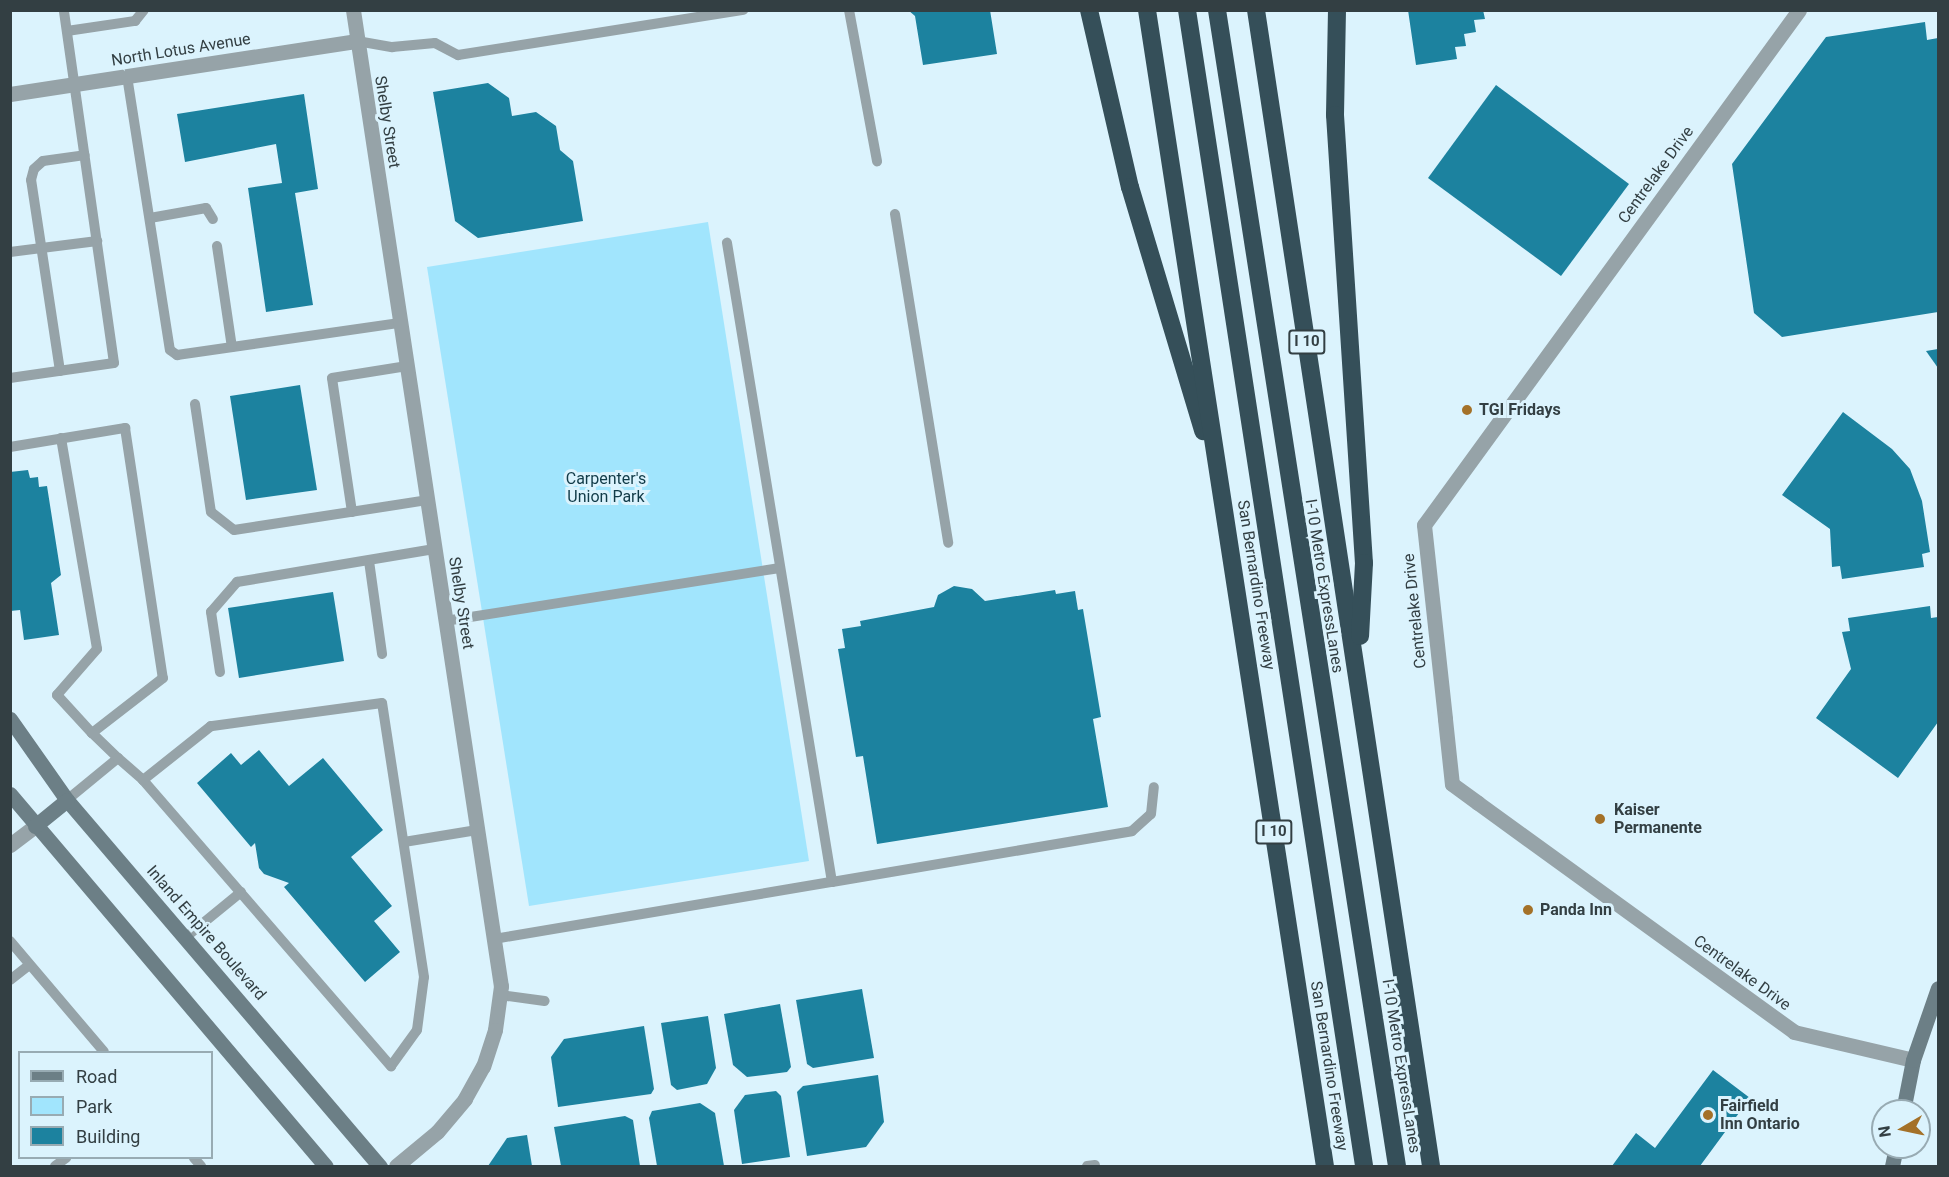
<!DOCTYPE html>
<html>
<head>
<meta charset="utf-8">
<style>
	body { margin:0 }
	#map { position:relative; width:1949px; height:1177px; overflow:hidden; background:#dbf3fd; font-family:Roboto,sans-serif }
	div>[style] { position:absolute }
	.green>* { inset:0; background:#a1e5fd }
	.building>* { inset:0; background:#1c829f }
	.service>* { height:10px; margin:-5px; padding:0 5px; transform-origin:5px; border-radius:5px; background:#96a3a8 }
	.minor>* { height:15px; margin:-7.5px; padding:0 7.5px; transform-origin:7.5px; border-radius:7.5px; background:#96a3a8 }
	.tertiary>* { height:15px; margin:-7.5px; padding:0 7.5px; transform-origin:7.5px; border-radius:7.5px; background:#96a3a8 }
	.secondary>* { height:15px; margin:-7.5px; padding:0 7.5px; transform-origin:7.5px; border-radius:7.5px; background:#6c7f86 }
	.motorway>* { height:18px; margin:-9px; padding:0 9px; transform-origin:9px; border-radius:9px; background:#354f59 }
	.dots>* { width:16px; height:16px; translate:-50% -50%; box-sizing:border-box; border:3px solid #dbf3fd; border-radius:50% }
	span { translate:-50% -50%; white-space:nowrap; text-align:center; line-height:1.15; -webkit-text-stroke:6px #dbf3fd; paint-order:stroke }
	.shield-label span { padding:2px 4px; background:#dbf3fd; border:2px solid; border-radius:4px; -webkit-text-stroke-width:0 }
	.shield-label { font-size:15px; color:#333f43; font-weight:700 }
	.street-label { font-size:16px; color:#333f43 }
	.poi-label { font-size:16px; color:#333f43; font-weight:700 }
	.left { translate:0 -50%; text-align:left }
	.park-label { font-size:16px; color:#113b48 }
	.frame { position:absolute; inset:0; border:12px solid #333f43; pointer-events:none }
	.legend { position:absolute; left:18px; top:1051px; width:195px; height:108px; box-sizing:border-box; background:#dbf3fd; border:2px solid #98abb3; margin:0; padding:8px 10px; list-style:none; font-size:18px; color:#333f43 }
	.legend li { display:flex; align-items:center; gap:12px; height:30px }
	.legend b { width:30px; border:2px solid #98abb3 }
	.north { position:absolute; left:1871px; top:1099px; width:60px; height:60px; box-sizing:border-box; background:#dbf3fd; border:2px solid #98abb3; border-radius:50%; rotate:261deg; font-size:16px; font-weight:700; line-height:24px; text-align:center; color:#333f43 }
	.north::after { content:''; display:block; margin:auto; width:21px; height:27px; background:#a47128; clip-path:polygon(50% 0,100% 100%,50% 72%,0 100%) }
</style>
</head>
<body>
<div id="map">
	<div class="green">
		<div style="clip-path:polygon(708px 222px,809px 861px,529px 906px,427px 267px)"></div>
	</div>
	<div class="building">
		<div style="clip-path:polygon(908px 10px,990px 10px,997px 54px,923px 65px,915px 16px)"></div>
		<div style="clip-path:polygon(1408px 10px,1483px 10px,1485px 19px,1474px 20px,1476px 32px,1464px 34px,1466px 46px,1455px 47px,1457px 59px,1416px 65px)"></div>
		<div style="clip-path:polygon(1925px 22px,1927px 40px,1938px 38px,1938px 312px,1782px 337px,1754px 313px,1732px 164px,1826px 37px)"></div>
		<div style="clip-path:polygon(488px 83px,509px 98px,512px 116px,536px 112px,556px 126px,560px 150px,573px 161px,583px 221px,478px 238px,455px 221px,433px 92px)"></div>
		<div style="clip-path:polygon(1496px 85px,1629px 184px,1561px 276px,1428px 178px)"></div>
		<div style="clip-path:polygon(304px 94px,318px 189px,295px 193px,313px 305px,266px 312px,248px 188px,282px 183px,276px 144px,185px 162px,177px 114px)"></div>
		<div style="clip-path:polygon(1938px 349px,1938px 368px,1926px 351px)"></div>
		<div style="clip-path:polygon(300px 385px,317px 490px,246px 500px,230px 396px)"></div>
		<div style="clip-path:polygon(1843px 412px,1892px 449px,1910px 469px,1922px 501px,1930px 552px,1922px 554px,1924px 567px,1842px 579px,1840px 566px,1832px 567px,1830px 529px,1782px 495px)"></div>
		<div style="clip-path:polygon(28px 470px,30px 478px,38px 477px,39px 487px,47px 486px,61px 575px,51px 583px,59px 635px,24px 640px,20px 610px,10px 611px,10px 472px)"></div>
		<div style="clip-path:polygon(954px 586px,972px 589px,985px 601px,1055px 590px,1056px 594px,1075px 591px,1078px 610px,1083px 609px,1101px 717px,1093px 719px,1108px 807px,877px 844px,863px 756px,856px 757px,838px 649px,845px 648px,842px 629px,861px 626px,860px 621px,934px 607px,938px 595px)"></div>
		<div style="clip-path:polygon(333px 592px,344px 661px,239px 678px,228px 608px)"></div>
		<div style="clip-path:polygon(1930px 606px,1931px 618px,1938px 617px,1938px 722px,1898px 778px,1816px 718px,1851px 669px,1842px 632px,1850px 631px,1848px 618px)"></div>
		<div style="clip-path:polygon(259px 750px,289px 786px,323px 758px,383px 830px,351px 857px,392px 906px,374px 921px,400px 952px,365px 982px,284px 887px,289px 883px,264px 874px,259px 868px,255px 843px,251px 847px,197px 783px,231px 753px,241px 765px)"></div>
		<div style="clip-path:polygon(862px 989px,874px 1058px,813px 1068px,807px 1064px,796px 1000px)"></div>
		<div style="clip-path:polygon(780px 1004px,791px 1067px,787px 1072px,747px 1077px,733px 1065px,724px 1014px)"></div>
		<div style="clip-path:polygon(708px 1016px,716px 1068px,707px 1084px,677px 1090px,671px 1085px,661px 1023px)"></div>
		<div style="clip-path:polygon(644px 1026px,654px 1089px,651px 1094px,558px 1107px,551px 1057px,564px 1039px)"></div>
		<div style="clip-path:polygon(1713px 1070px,1750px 1098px,1700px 1166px,1612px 1166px,1636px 1133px,1655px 1148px)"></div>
		<div style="clip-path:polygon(878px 1075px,884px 1122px,866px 1147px,807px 1156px,797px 1092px,803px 1086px)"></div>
		<div style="clip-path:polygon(776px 1091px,781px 1096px,790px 1157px,742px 1164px,734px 1110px,745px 1095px)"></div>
		<div style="clip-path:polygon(700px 1103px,715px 1113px,724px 1166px,657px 1166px,649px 1118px,652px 1111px)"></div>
		<div style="clip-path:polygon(625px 1116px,633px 1120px,640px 1166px,561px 1166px,554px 1127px)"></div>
		<div style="clip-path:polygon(527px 1135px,532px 1166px,488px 1166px,507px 1138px)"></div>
	</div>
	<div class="service">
		<div style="left:849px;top:10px;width:154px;rotate:79.5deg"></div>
		<div style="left:67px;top:31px;width:69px;rotate:-8.4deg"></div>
		<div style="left:135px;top:21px;width:14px;rotate:-51deg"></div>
		<div style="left:357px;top:41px;width:36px;rotate:10deg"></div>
		<div style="left:392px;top:47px;width:43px;rotate:-5.3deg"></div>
		<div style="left:435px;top:43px;width:26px;rotate:28deg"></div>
		<div style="left:458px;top:55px;width:289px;rotate:-9deg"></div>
		<div style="left:127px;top:76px;width:277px;rotate:81.1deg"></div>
		<div style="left:170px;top:350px;width:9px;rotate:36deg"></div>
		<div style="left:177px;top:355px;width:225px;rotate:-8.2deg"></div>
		<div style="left:895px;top:214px;width:333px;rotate:80.8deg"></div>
		<div style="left:150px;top:218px;width:57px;rotate:-10.1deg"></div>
		<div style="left:206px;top:208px;width:13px;rotate:58deg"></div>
		<div style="left:217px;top:246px;width:102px;rotate:81.6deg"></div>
		<div style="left:10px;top:252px;width:88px;rotate:-7.2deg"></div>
		<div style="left:60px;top:371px;width:193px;rotate:-98.6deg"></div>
		<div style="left:31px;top:180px;width:11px;rotate:-75deg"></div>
		<div style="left:34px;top:169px;width:12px;rotate:-42deg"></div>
		<div style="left:43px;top:161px;width:42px;rotate:-8.1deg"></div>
		<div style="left:10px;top:378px;width:105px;rotate:-8.2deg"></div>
		<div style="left:114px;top:363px;width:357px;rotate:-98.1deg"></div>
		<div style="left:195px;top:404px;width:109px;rotate:81.6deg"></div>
		<div style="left:211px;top:512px;width:29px;rotate:38deg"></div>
		<div style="left:234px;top:530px;width:195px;rotate:-8.8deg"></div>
		<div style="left:61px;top:438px;width:214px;rotate:80.3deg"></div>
		<div style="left:97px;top:649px;width:61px;rotate:131deg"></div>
		<div style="left:57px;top:695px;width:52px;rotate:47.4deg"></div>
		<div style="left:10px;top:447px;width:117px;rotate:-9.4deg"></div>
		<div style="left:125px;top:428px;width:253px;rotate:81.4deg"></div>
		<div style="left:163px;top:678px;width:90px;rotate:142.2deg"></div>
		<div style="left:92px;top:733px;width:36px;rotate:44deg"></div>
		<div style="left:118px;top:758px;width:66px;rotate:140.5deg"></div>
		<div style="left:352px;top:512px;width:135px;rotate:-98.5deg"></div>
		<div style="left:332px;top:378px;width:76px;rotate:-9.1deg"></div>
		<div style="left:369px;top:561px;width:94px;rotate:82deg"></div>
		<div style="left:445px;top:621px;width:339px;rotate:-9deg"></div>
		<div style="left:220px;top:672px;width:61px;rotate:-98.5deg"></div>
		<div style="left:211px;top:612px;width:40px;rotate:-49deg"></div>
		<div style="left:237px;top:582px;width:200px;rotate:-9.5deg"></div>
		<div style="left:118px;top:758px;width:33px;rotate:41deg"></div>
		<div style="left:143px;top:780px;width:379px;rotate:49.1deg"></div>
		<div style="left:391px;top:1066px;width:44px;rotate:-54.2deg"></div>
		<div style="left:417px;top:1030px;width:53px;rotate:-82.5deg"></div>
		<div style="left:424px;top:977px;width:277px;rotate:-98.7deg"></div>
		<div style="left:382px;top:703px;width:173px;rotate:172.3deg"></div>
		<div style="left:211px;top:726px;width:87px;rotate:141.5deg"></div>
		<div style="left:404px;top:842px;width:74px;rotate:-9.3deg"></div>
		<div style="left:832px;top:882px;width:304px;rotate:-9.6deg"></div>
		<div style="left:1132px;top:831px;width:25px;rotate:-42deg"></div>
		<div style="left:1151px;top:814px;width:27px;rotate:-84deg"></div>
		<div style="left:186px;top:937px;width:71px;rotate:-39.3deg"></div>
		<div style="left:494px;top:939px;width:343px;rotate:-9.6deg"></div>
		<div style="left:832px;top:882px;width:648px;rotate:-99.33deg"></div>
		<div style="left:10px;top:941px;width:145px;rotate:49.7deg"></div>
		<div style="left:10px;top:980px;width:24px;rotate:-38deg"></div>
		<div style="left:500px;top:995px;width:45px;rotate:7.6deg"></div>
		<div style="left:194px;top:1158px;width:11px;rotate:49deg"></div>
		<div style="left:55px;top:1166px;width:14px;rotate:-36deg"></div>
		<div style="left:1087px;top:1166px;width:8px;rotate:-7deg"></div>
	</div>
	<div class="minor">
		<div style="left:1799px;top:10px;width:637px;rotate:126.06deg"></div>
		<div style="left:1424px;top:525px;width:195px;rotate:83.8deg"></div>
		<div style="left:1445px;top:719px;width:65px;rotate:83.9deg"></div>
		<div style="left:1452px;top:784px;width:32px;rotate:36deg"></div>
		<div style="left:1478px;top:803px;width:390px;rotate:35.9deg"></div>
		<div style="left:1794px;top:1032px;width:122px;rotate:13.2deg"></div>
		<div style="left:10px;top:94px;width:351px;rotate:-8.7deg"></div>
	</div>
	<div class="tertiary">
		<div style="left:353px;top:10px;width:987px;rotate:81.38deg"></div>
		<div style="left:501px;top:986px;width:44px;rotate:97.8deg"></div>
		<div style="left:495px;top:1030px;width:38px;rotate:108deg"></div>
		<div style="left:483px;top:1066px;width:38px;rotate:119deg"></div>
		<div style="left:465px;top:1099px;width:43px;rotate:130.3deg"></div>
		<div style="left:437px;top:1132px;width:53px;rotate:140.3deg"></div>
		<div style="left:10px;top:845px;width:31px;rotate:-37deg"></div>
	</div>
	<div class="secondary">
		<div style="left:10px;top:719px;width:99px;rotate:54.9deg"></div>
		<div style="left:67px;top:800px;width:482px;rotate:49.5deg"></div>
		<div style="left:10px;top:794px;width:488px;rotate:49.7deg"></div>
		<div style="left:35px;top:826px;width:41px;rotate:-39.1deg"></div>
		<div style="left:1903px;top:1111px;width:52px;rotate:-78.9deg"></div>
		<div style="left:1913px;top:1060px;width:76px;rotate:-70.9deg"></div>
		<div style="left:1892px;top:1166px;width:19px;rotate:-78deg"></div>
	</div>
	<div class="motorway">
		<div style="left:1089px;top:10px;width:182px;rotate:77deg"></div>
		<div style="left:1130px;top:187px;width:255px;rotate:73.3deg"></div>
		<div style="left:1147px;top:10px;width:1170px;rotate:81.25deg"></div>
		<div style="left:1187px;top:10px;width:1169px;rotate:81.29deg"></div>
		<div style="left:1217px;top:10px;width:1170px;rotate:81.15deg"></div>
		<div style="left:1256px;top:10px;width:1169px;rotate:81.39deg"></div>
		<div style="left:1337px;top:10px;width:105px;rotate:91.1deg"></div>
		<div style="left:1335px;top:115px;width:449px;rotate:86.3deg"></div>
		<div style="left:1364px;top:563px;width:73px;rotate:93.1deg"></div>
	</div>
	<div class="dots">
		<div style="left:1467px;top:410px;background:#a47128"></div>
		<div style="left:1600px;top:819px;background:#a47128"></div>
		<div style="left:1528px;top:910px;background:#a47128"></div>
		<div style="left:1708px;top:1115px;background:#a47128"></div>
	</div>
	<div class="shield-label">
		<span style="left:1307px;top:342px">I 10</span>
		<span style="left:1274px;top:832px">I 10</span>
	</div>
	<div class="street-label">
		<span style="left:181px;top:50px;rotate:-9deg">North Lotus Avenue</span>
		<span style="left:387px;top:122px;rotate:81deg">Shelby Street</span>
		<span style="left:1656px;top:175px;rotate:-54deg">Centrelake Drive</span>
		<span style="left:1256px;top:585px;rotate:81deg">San Bernardino Freeway</span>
		<span style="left:1324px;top:586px;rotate:81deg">I-10 Metro ExpressLanes</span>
		<span style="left:461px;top:603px;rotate:81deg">Shelby Street</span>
		<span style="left:1415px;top:611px;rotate:-96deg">Centrelake Drive</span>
		<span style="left:206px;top:933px;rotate:49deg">Inland Empire Boulevard</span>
		<span style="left:1742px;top:973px;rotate:36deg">Centrelake Drive</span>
		<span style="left:1329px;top:1066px;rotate:81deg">San Bernardino Freeway</span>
		<span style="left:1401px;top:1066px;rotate:81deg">I-10 Metro ExpressLanes</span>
	</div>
	<div class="poi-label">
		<span class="left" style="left:1479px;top:410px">TGI Fridays</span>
		<span class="left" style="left:1614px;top:819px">Kaiser<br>Permanente</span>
		<span class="left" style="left:1540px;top:910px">Panda Inn</span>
		<span class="left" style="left:1720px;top:1115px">Fairfield<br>Inn Ontario</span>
	</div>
	<div class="park-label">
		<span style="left:606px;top:488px">Carpenter's<br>Union Park</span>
	</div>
	<div class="frame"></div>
	<ul class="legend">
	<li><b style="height:8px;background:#6c7f86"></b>Road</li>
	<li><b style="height:16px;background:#a1e5fd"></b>Park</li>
	<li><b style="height:16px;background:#1c829f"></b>Building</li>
	</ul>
	<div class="north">N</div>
</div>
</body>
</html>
